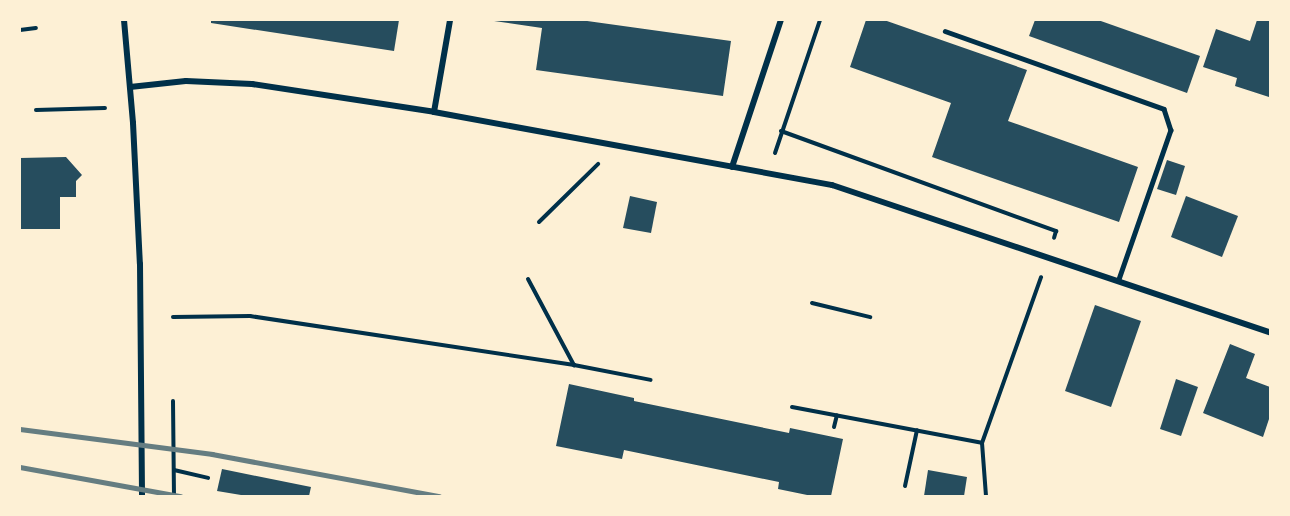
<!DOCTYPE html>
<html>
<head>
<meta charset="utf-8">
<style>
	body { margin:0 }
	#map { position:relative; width:1290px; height:516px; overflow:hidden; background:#fdf0d5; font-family:Lora,serif }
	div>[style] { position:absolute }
	.building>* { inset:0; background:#264d5e }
	.path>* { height:4px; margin:-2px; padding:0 2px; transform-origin:2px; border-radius:2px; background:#003049 }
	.service>* { height:4.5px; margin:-2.25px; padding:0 2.25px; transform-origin:2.25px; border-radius:2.25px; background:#003049 }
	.minor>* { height:6px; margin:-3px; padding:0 3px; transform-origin:3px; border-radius:3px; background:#003049 }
	.rail>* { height:4.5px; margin:-2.25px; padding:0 2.25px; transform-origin:2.25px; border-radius:2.25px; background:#657d81 }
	span { translate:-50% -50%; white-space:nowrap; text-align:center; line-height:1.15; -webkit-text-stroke:4.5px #fdf0d5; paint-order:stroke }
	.frame { position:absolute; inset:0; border:21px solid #fdf0d5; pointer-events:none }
</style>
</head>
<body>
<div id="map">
	<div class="building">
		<div style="clip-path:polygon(211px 20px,399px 20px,394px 51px,211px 23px)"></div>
		<div style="clip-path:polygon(487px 20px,580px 20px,731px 41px,723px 96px,536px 70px,542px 28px)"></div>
		<div style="clip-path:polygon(866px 20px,884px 20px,1027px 70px,1008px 121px,1138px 167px,1119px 222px,932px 157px,951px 103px,850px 67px)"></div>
		<div style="clip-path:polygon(1035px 20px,1098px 20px,1200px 56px,1187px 93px,1029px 36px)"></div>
		<div style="clip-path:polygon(1257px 20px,1270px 20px,1269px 97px,1235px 86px,1237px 78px,1203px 67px,1216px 29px,1250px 41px)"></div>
		<div style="clip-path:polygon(66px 157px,82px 175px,76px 181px,76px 197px,60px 197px,60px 229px,20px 229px,20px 158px)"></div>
		<div style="clip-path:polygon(1167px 160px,1185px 166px,1176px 195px,1157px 189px)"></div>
		<div style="clip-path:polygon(630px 196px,657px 202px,651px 233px,623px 228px)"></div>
		<div style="clip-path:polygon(1186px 196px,1238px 216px,1222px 257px,1171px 237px)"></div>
		<div style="clip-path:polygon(1095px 305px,1141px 321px,1111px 407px,1065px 391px)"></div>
		<div style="clip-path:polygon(1230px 344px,1255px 354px,1246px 378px,1270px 387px,1270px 416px,1263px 437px,1203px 413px)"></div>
		<div style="clip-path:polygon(1176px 379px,1198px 387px,1181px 436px,1160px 429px)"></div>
		<div style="clip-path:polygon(569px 384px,634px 398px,634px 401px,789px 433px,790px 428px,843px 439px,831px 496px,812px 496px,778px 489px,779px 482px,624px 450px,622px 459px,556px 446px)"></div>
		<div style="clip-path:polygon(222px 469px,311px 487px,309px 496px,247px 496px,217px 491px)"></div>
		<div style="clip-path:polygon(928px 470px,967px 477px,964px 496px,924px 496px)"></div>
	</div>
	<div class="path">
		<div style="left:20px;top:30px;width:16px;rotate:-7deg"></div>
		<div style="left:36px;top:110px;width:69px;rotate:-1.7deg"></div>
		<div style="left:781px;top:131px;width:293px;rotate:20deg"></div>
		<div style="left:1056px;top:231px;width:7px;rotate:106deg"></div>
		<div style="left:775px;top:153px;width:140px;rotate:-71.3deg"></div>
		<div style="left:539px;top:222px;width:83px;rotate:-44.5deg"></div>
		<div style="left:528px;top:279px;width:98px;rotate:61.9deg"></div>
		<div style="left:812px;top:303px;width:60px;rotate:13.6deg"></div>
		<div style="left:173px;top:317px;width:77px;rotate:-0.7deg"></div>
		<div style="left:250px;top:316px;width:328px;rotate:8.6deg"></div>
		<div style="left:574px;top:365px;width:78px;rotate:11deg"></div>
		<div style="left:173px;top:401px;width:95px;rotate:89.4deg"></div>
		<div style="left:792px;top:407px;width:193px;rotate:10.7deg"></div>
		<div style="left:834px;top:427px;width:12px;rotate:-76deg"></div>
		<div style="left:174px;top:470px;width:35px;rotate:13deg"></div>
		<div style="left:905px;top:486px;width:57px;rotate:-77.9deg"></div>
		<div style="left:986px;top:496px;width:53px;rotate:-94.3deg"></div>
		<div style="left:982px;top:443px;width:176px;rotate:-70.4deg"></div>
	</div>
	<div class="service">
		<div style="left:945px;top:31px;width:232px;rotate:19.6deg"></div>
		<div style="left:1164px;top:109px;width:22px;rotate:72deg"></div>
		<div style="left:1171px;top:130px;width:158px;rotate:109.2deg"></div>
	</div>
	<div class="minor">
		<div style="left:124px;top:20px;width:103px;rotate:85deg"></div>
		<div style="left:133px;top:123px;width:141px;rotate:87.2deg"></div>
		<div style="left:140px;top:264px;width:232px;rotate:89.5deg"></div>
		<div style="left:130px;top:87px;width:56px;rotate:-6.1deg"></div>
		<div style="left:186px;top:81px;width:66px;rotate:2.6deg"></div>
		<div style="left:252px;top:84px;width:184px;rotate:8.7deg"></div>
		<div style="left:434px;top:112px;width:405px;rotate:10.4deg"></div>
		<div style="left:832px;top:185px;width:462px;rotate:18.6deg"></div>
		<div style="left:434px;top:112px;width:93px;rotate:-80.1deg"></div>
		<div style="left:732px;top:167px;width:155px;rotate:-71.6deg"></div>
	</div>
	<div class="rail">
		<div style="left:20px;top:429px;width:194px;rotate:7.4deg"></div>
		<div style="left:212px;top:454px;width:231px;rotate:10.5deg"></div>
		<div style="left:20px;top:467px;width:163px;rotate:10.3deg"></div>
	</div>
	<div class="frame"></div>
</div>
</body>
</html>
